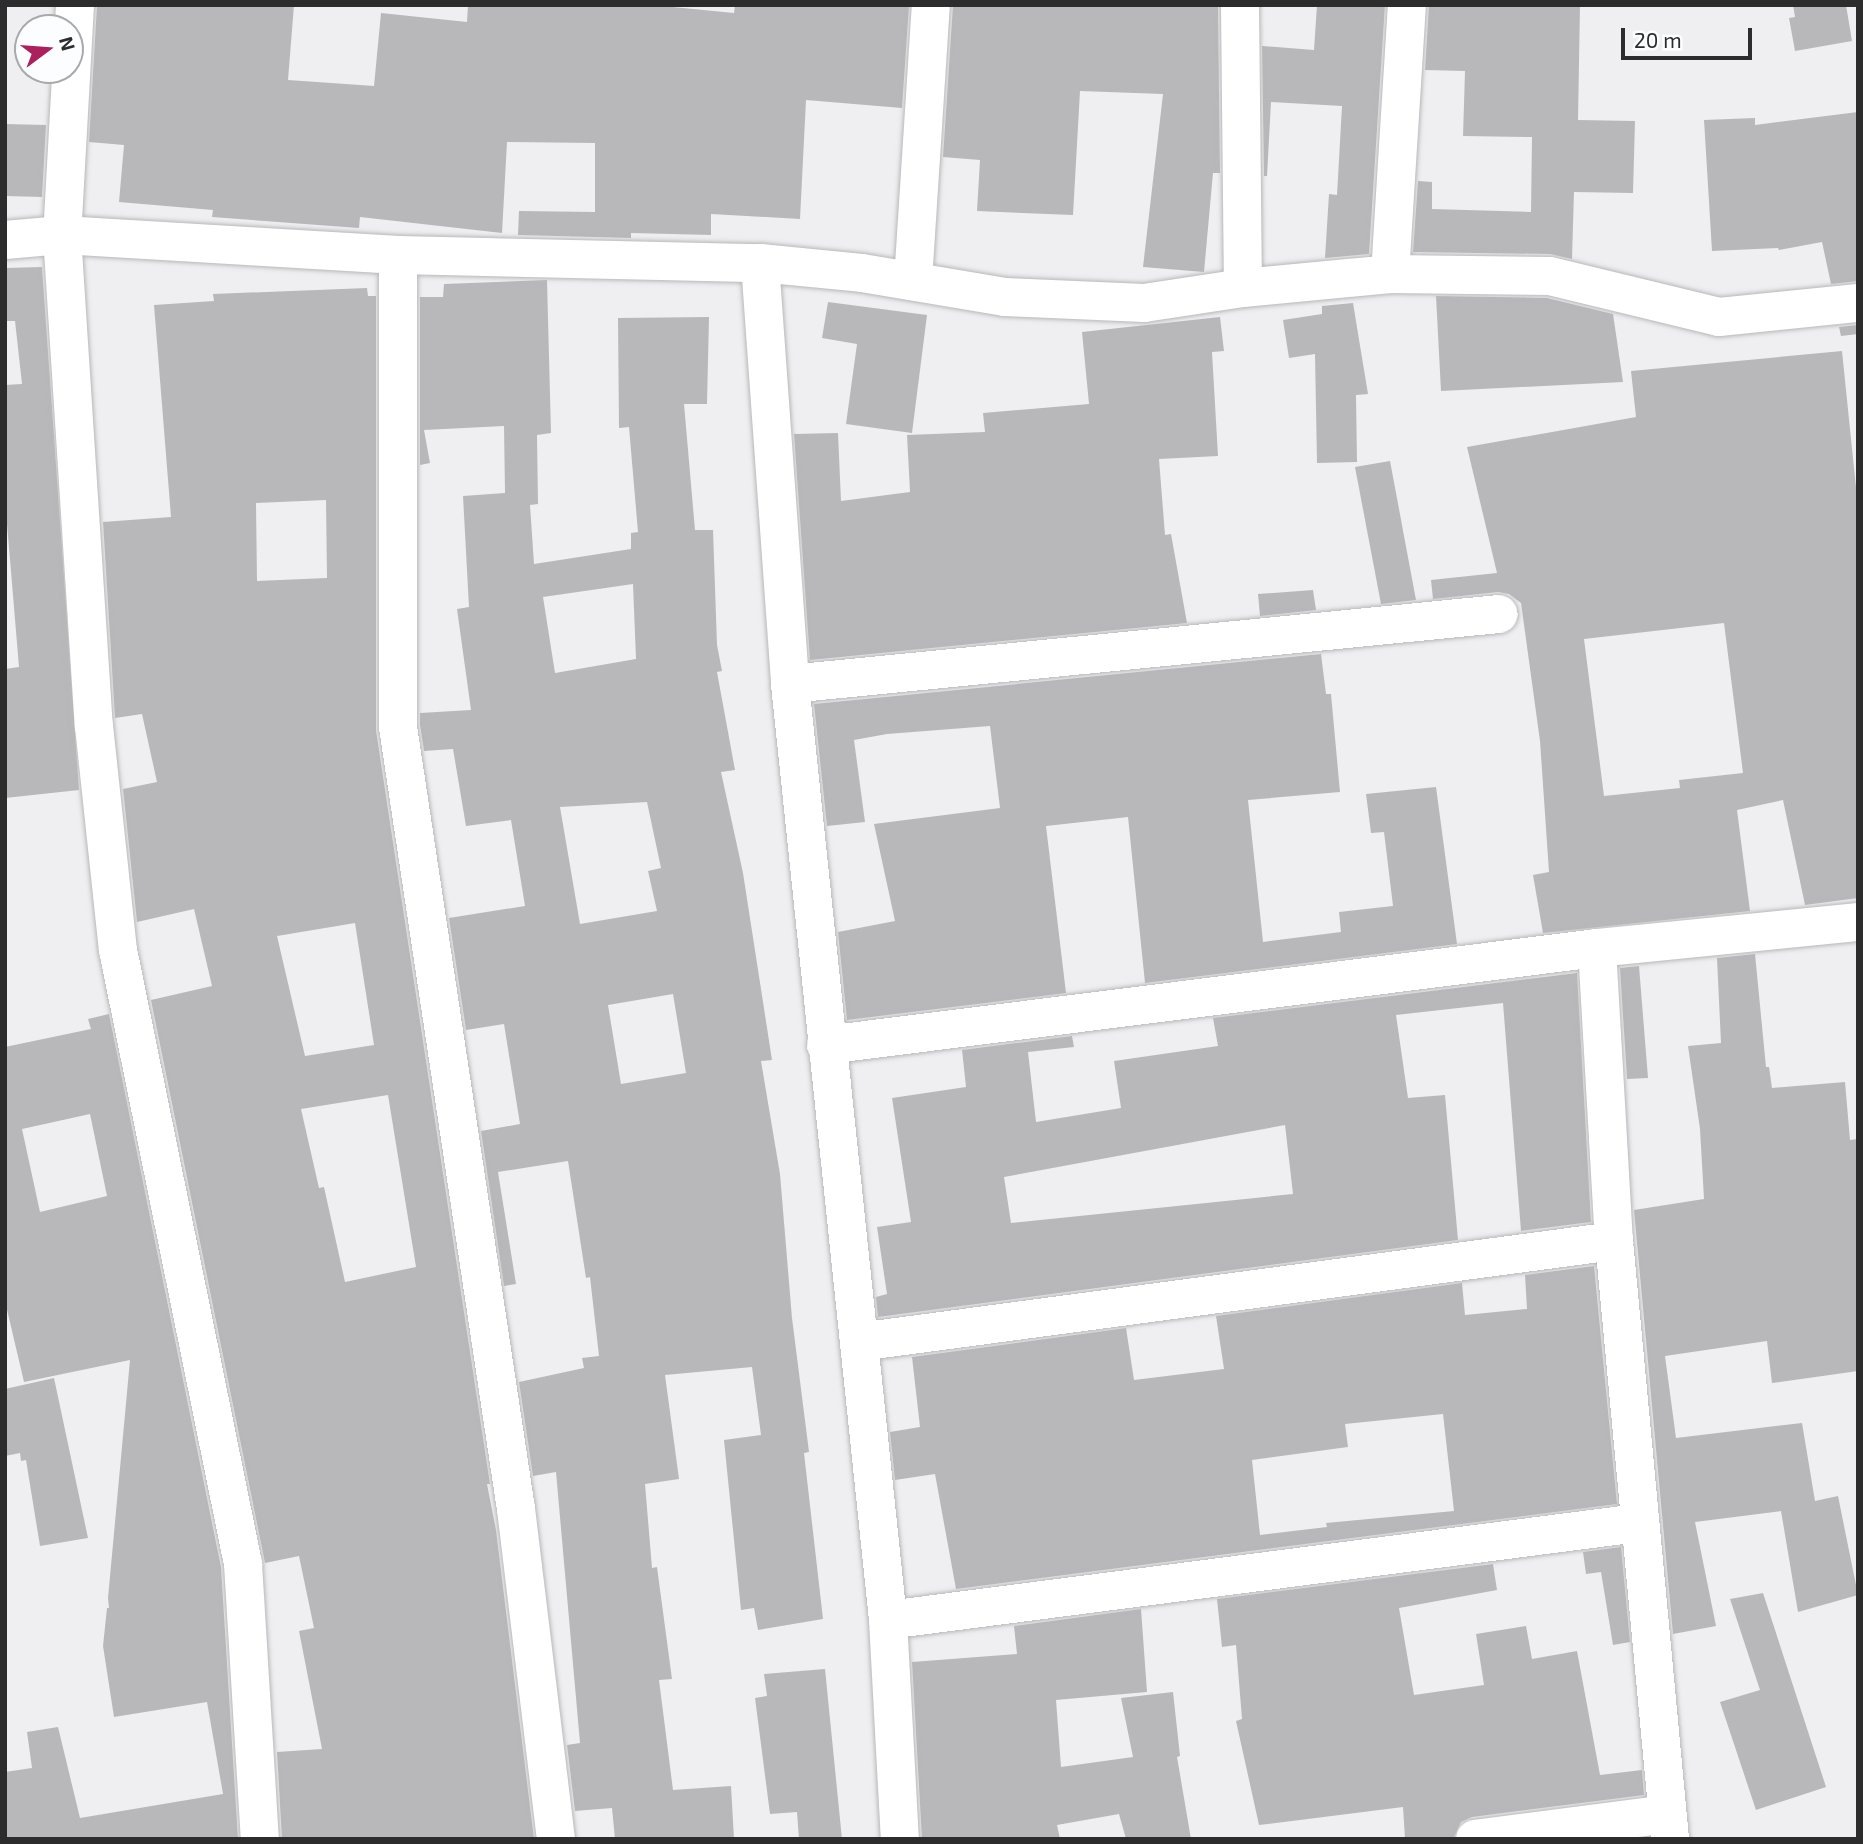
<!DOCTYPE html>
<html>
<head>
<meta charset="utf-8">
<style>
	body { margin:0 }
	#map { position:relative; width:1863px; height:1844px; overflow:hidden; background:#efeff1; font-family:"Exo 2",sans-serif }
	div>[style] { position:absolute }
	.building>* { inset:0; background:#b8b8ba }
	.roads { filter:drop-shadow(0 0 2px #b8b8ba) drop-shadow(0 0 2px #b8b8ba) }
	.minor>* { height:38px; margin:-19px; padding:0 19px; transform-origin:19px; border-radius:19px; background:#fff }
	span { translate:-50% -50%; white-space:nowrap; text-align:center; line-height:1.15; -webkit-text-stroke:5px #fcfdff; paint-order:stroke }
	.frame { position:absolute; inset:0; border:7px solid #2c2c2d; pointer-events:none }
	.north { position:absolute; left:14px; top:14px; width:70px; height:70px; box-sizing:border-box; background:#fcfdff; border:2px solid #a9a9ab; border-radius:50%; rotate:74deg; font-size:19px; font-weight:700; line-height:28px; text-align:center; color:#2c2c2d }
	.north::after { content:''; display:block; margin:auto; width:24px; height:32px; background:#ac205e; clip-path:polygon(50% 0,100% 100%,50% 72%,0 100%) }
	.scale { position:absolute; left:1621px; top:28px; width:131px; height:32px; box-sizing:border-box; border:4px solid #2c2c2d; border-top:0; padding-left:9px; font-size:21px; line-height:24px; white-space:nowrap; color:#2c2c2d; -webkit-text-stroke:5px #fcfdff; paint-order:stroke }
</style>
</head>
<body>
<div id="map">
	<div class="building">
		<div style="clip-path:polygon(97px 5px,294px 5px,288px 80px,374px 86px,381px 13px,467px 22px,468px 5px,652px 5px,734px 13px,735px 5px,909px 6px,902px 108px,806px 100px,800px 219px,711px 214px,711px 235px,631px 233px,631px 238px,518px 235px,519px 211px,595px 212px,595px 143px,507px 142px,502px 233px,360px 217px,359px 228px,212px 217px,213px 210px,119px 202px,124px 145px,89px 142px)"></div>
		<div style="clip-path:polygon(953px 5px,1218px 5px,1220px 173px,1213px 173px,1204px 272px,1143px 267px,1163px 94px,1080px 91px,1073px 215px,977px 211px,980px 160px,943px 157px)"></div>
		<div style="clip-path:polygon(1317px 5px,1385px 5px,1369px 254px,1325px 258px,1329px 194px,1337px 195px,1342px 106px,1271px 102px,1267px 176px,1264px 176px,1262px 46px,1314px 50px)"></div>
		<div style="clip-path:polygon(1429px 5px,1580px 5px,1578px 120px,1635px 121px,1633px 193px,1574px 192px,1572px 259px,1550px 254px,1413px 252px,1418px 181px,1432px 182px,1432px 209px,1531px 212px,1532px 137px,1463px 136px,1465px 71px,1425px 70px)"></div>
		<div style="clip-path:polygon(1793px 5px,1846px 5px,1852px 41px,1795px 51px,1789px 18px,1795px 17px)"></div>
		<div style="clip-path:polygon(1858px 112px,1858px 281px,1831px 284px,1822px 242px,1779px 250px,1778px 248px,1712px 251px,1704px 120px,1755px 118px,1755px 125px)"></div>
		<div style="clip-path:polygon(5px 124px,46px 125px,42px 197px,5px 196px)"></div>
		<div style="clip-path:polygon(42px 267px,79px 790px,5px 798px,5px 669px,19px 667px,5px 500px,5px 385px,22px 384px,15px 321px,5px 321px,5px 268px)"></div>
		<div style="clip-path:polygon(evenodd,547px 280px,551px 433px,537px 435px,538px 504px,530px 505px,534px 564px,631px 549px,631px 533px,638px 532px,629px 427px,619px 428px,618px 318px,709px 317px,707px 404px,684px 404px,695px 530px,713px 530px,717px 645px,722px 671px,717px 672px,735px 770px,721px 772px,743px 873px,772px 1060px,761px 1061px,780px 1174px,792px 1318px,809px 1452px,804px 1453px,823px 1619px,758px 1630px,754px 1608px,741px 1610px,724px 1440px,761px 1435px,752px 1367px,665px 1375px,679px 1479px,645px 1484px,652px 1568px,657px 1567px,672px 1679px,659px 1680px,673px 1790px,731px 1786px,734px 1839px,615px 1839px,612px 1808px,575px 1811px,567px 1745px,580px 1743px,556px 1472px,533px 1476px,519px 1382px,584px 1368px,582px 1358px,599px 1356px,590px 1277px,586px 1278px,568px 1161px,498px 1172px,516px 1284px,504px 1286px,481px 1131px,520px 1124px,504px 1024px,466px 1030px,449px 918px,525px 906px,511px 820px,466px 826px,453px 749px,424px 751px,420px 725px,420px 713px,471px 710px,457px 609px,469px 607px,463px 496px,505px 493px,504px 426px,424px 430px,430px 463px,420px 465px,420px 297px,443px 297px,444px 284px,547px 280px,633px 584px,636px 659px,555px 673px,543px 597px,633px 584px,547px 280px,647px 802px,661px 868px,648px 871px,657px 911px,580px 924px,560px 807px,647px 802px,547px 280px,673px 994px,686px 1073px,621px 1084px,608px 1005px,673px 994px)"></div>
		<div style="clip-path:polygon(evenodd,367px 288px,368px 296px,376px 296px,376px 730px,490px 1484px,487px 1484px,496px 1530px,534px 1839px,282px 1839px,277px 1752px,322px 1749px,299px 1631px,314px 1628px,299px 1556px,265px 1563px,151px 1000px,212px 986px,194px 909px,137px 922px,123px 789px,157px 782px,142px 714px,115px 718px,103px 522px,171px 517px,154px 305px,214px 301px,213px 294px,367px 288px,326px 500px,327px 578px,257px 581px,256px 503px,326px 500px,367px 288px,355px 923px,374px 1045px,305px 1056px,277px 936px,355px 923px,367px 288px,388px 1095px,416px 1267px,345px 1282px,324px 1187px,319px 1188px,301px 1109px,388px 1095px)"></div>
		<div style="clip-path:polygon(1436px 296px,1547px 298px,1613px 314px,1623px 382px,1441px 391px)"></div>
		<div style="clip-path:polygon(828px 302px,927px 315px,912px 433px,846px 424px,857px 344px,822px 338px)"></div>
		<div style="clip-path:polygon(1353px 303px,1368px 394px,1356px 395px,1357px 462px,1317px 463px,1315px 354px,1289px 358px,1283px 320px,1322px 314px,1322px 306px)"></div>
		<div style="clip-path:polygon(1220px 317px,1224px 351px,1212px 352px,1218px 456px,1159px 459px,1165px 535px,1171px 534px,1187px 623px,810px 660px,794px 434px,838px 433px,841px 501px,910px 492px,907px 435px,985px 432px,983px 413px,1089px 404px,1082px 332px)"></div>
		<div style="clip-path:polygon(1858px 325px,1858px 334px,1841px 336px,1839px 327px)"></div>
		<div style="clip-path:polygon(evenodd,1842px 351px,1858px 507px,1858px 898px,1805px 905px,1783px 800px,1737px 810px,1750px 911px,1543px 933px,1533px 875px,1549px 872px,1540px 741px,1521px 603px,1509px 594px,1498px 592px,1433px 599px,1431px 580px,1497px 573px,1467px 447px,1636px 417px,1631px 371px,1842px 351px,1724px 623px,1743px 773px,1679px 780px,1680px 788px,1604px 796px,1584px 639px,1724px 623px)"></div>
		<div style="clip-path:polygon(1390px 461px,1416px 600px,1381px 604px,1355px 467px)"></div>
		<div style="clip-path:polygon(1313px 590px,1316px 610px,1260px 616px,1258px 594px)"></div>
		<div style="clip-path:polygon(1321px 654px,1326px 694px,1331px 694px,1340px 792px,1248px 800px,1263px 942px,1341px 932px,1339px 912px,1393px 906px,1384px 832px,1371px 833px,1366px 794px,1436px 787px,1457px 944px,1145px 983px,1128px 817px,1046px 826px,1066px 993px,847px 1020px,838px 932px,895px 921px,874px 824px,1000px 808px,990px 726px,887px 734px,854px 740px,865px 822px,827px 826px,814px 704px)"></div>
		<div style="clip-path:polygon(1755px 954px,1766px 1067px,1769px 1067px,1772px 1088px,1845px 1082px,1850px 1140px,1858px 1139px,1858px 1371px,1772px 1383px,1767px 1341px,1665px 1356px,1676px 1438px,1802px 1423px,1815px 1501px,1838px 1496px,1858px 1595px,1798px 1612px,1781px 1511px,1695px 1522px,1716px 1626px,1673px 1634px,1634px 1210px,1704px 1199px,1700px 1129px,1688px 1046px,1721px 1043px,1717px 958px)"></div>
		<div style="clip-path:polygon(1639px 966px,1648px 1078px,1627px 1079px,1620px 968px)"></div>
		<div style="clip-path:polygon(evenodd,1577px 973px,1591px 1222px,1521px 1231px,1503px 1003px,1396px 1015px,1408px 1098px,1445px 1095px,1458px 1240px,878px 1317px,876px 1297px,887px 1294px,877px 1227px,911px 1222px,892px 1098px,966px 1087px,962px 1050px,1072px 1036px,1074px 1047px,1028px 1052px,1036px 1122px,1121px 1108px,1114px 1061px,1218px 1046px,1213px 1018px,1577px 973px,1285px 1125px,1293px 1194px,1011px 1223px,1004px 1177px,1285px 1125px)"></div>
		<div style="clip-path:polygon(evenodd,109px 1014px,221px 1567px,238px 1839px,5px 1839px,5px 1772px,32px 1768px,27px 1732px,58px 1727px,80px 1818px,223px 1794px,207px 1702px,114px 1717px,103px 1646px,107px 1608px,109px 1608px,108px 1598px,130px 1360px,24px 1382px,5px 1301px,5px 1047px,91px 1029px,88px 1019px,109px 1014px,90px 1114px,107px 1196px,40px 1212px,22px 1129px,90px 1114px)"></div>
		<div style="clip-path:polygon(evenodd,1594px 1266px,1617px 1504px,956px 1589px,935px 1474px,895px 1480px,890px 1432px,920px 1427px,912px 1357px,1126px 1328px,1134px 1380px,1224px 1369px,1216px 1316px,1462px 1283px,1465px 1315px,1527px 1309px,1525px 1275px,1594px 1266px,1443px 1414px,1454px 1511px,1326px 1523px,1327px 1527px,1260px 1535px,1252px 1460px,1348px 1447px,1345px 1424px,1443px 1414px)"></div>
		<div style="clip-path:polygon(54px 1378px,88px 1538px,40px 1546px,26px 1460px,21px 1461px,20px 1453px,5px 1456px,5px 1389px)"></div>
		<div style="clip-path:polygon(1621px 1547px,1630px 1642px,1613px 1645px,1601px 1572px,1586px 1574px,1583px 1552px)"></div>
		<div style="clip-path:polygon(1493px 1564px,1497px 1590px,1399px 1608px,1414px 1695px,1484px 1685px,1476px 1634px,1526px 1626px,1532px 1659px,1577px 1651px,1600px 1775px,1642px 1770px,1644px 1795px,1472px 1817px,1461px 1822px,1454px 1837px,1405px 1839px,1403px 1807px,1259px 1825px,1236px 1721px,1242px 1719px,1236px 1645px,1222px 1647px,1217px 1599px)"></div>
		<div style="clip-path:polygon(1763px 1593px,1826px 1787px,1756px 1810px,1720px 1702px,1760px 1690px,1730px 1599px)"></div>
		<div style="clip-path:polygon(1141px 1609px,1147px 1692px,1056px 1700px,1061px 1767px,1133px 1757px,1121px 1698px,1173px 1692px,1180px 1756px,1177px 1757px,1191px 1839px,1126px 1839px,1119px 1814px,1057px 1825px,1060px 1839px,922px 1839px,912px 1662px,1017px 1654px,1014px 1626px)"></div>
		<div style="clip-path:polygon(825px 1669px,842px 1839px,799px 1839px,797px 1812px,770px 1814px,755px 1698px,767px 1696px,764px 1674px)"></div>
	</div>
	<div class="roads">
		<div class="minor">
			<div style="left:75px;top:5px;width:230px;rotate:93.2deg"></div>
			<div style="left:62px;top:235px;width:492px;rotate:86.3deg"></div>
			<div style="left:94px;top:726px;width:225px;rotate:83.9deg"></div>
			<div style="left:118px;top:950px;width:627px;rotate:78.49deg"></div>
			<div style="left:243px;top:1564px;width:276px;rotate:86.5deg"></div>
			<div style="left:1240px;top:5px;width:283px;rotate:89.4deg"></div>
			<div style="left:5px;top:240px;width:57px;rotate:-5deg"></div>
			<div style="left:62px;top:235px;width:337px;rotate:3.4deg"></div>
			<div style="left:398px;top:255px;width:362px;rotate:1.3deg"></div>
			<div style="left:760px;top:263px;width:102px;rotate:5.6deg"></div>
			<div style="left:862px;top:273px;width:145px;rotate:9.5deg"></div>
			<div style="left:1005px;top:297px;width:139px;rotate:2.5deg"></div>
			<div style="left:1144px;top:303px;width:100px;rotate:-8.6deg"></div>
			<div style="left:1243px;top:288px;width:148px;rotate:-5.4deg"></div>
			<div style="left:1390px;top:274px;width:160px;rotate:0.7deg"></div>
			<div style="left:1550px;top:276px;width:174px;rotate:13.6deg"></div>
			<div style="left:1719px;top:317px;width:140px;rotate:-5.8deg"></div>
			<div style="left:398px;top:255px;width:472px;rotate:90deg"></div>
			<div style="left:398px;top:727px;width:791px;rotate:81.42deg"></div>
			<div style="left:516px;top:1509px;width:332px;rotate:83.1deg"></div>
			<div style="left:760px;top:263px;width:422px;rotate:85.9deg"></div>
			<div style="left:790px;top:684px;width:941px;rotate:84.02deg"></div>
			<div style="left:888px;top:1620px;width:219px;rotate:86.9deg"></div>
			<div style="left:1390px;top:274px;width:270px;rotate:-86.4deg"></div>
			<div style="left:913px;top:281px;width:277px;rotate:-86.3deg"></div>
			<div style="left:790px;top:684px;width:712px;rotate:-5.64deg"></div>
			<div style="left:1597px;top:948px;width:293px;rotate:86.7deg"></div>
			<div style="left:1614px;top:1241px;width:601px;rotate:84.65deg"></div>
			<div style="left:826px;top:1045px;width:777px;rotate:-7.17deg"></div>
			<div style="left:1597px;top:948px;width:262px;rotate:-5.7deg"></div>
			<div style="left:859px;top:1342px;width:762px;rotate:-7.62deg"></div>
			<div style="left:888px;top:1620px;width:756px;rotate:-7.37deg"></div>
			<div style="left:1475px;top:1839px;width:194px;rotate:-7.4deg"></div>
		</div>
	</div>
	<div class="frame"></div>
	<div class="north">N</div>
	<div class="scale">20 m</div>
</div>
</body>
</html>
